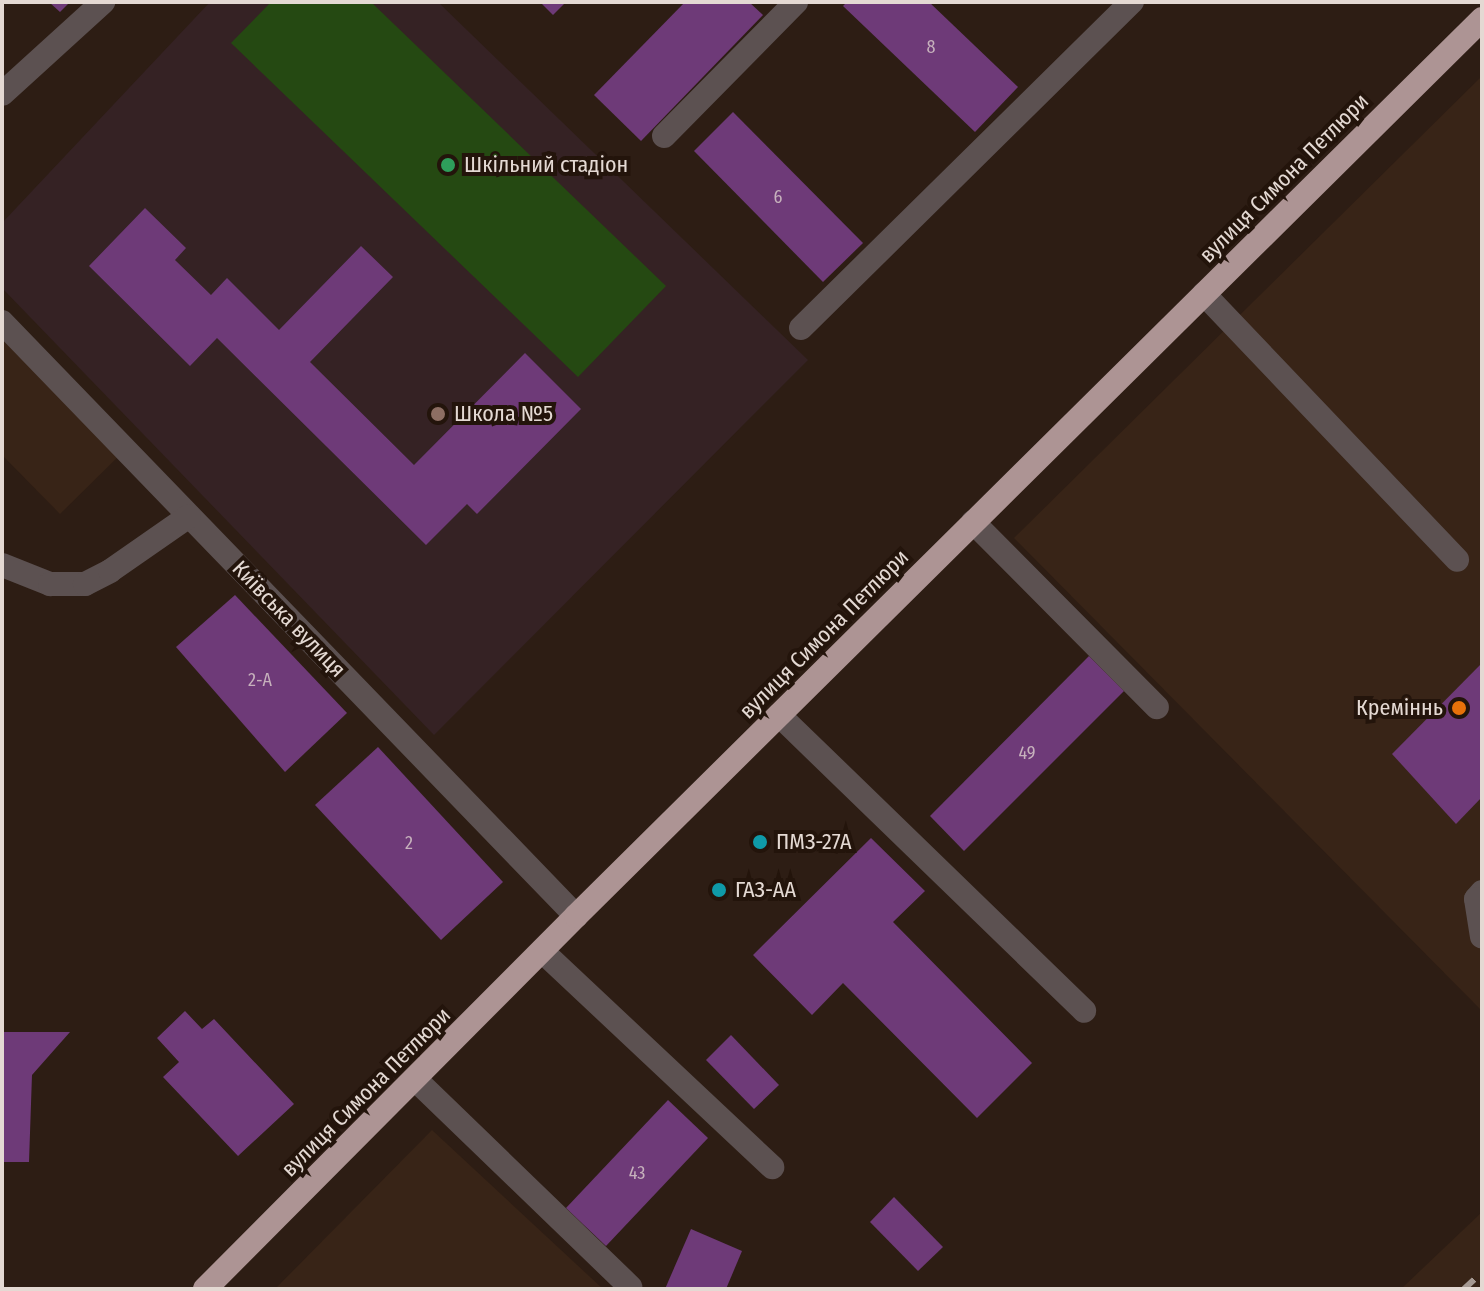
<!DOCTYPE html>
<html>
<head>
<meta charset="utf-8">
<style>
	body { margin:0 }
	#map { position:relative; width:1484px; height:1291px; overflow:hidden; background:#2d1d14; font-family:"Fira Sans Condensed",sans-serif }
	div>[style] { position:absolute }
	.built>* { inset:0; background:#382417 }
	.education>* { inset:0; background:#352224 }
	.green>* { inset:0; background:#254912 }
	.building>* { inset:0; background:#6e3a78 }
	.minor>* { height:24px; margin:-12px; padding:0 12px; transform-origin:12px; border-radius:12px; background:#5c5151 }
	.highway>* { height:24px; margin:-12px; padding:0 12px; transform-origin:12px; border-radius:12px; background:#ad9494 }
	.rail>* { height:6px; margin-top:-3px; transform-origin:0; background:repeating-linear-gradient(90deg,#a59992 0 14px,transparent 0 28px) }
	.dots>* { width:22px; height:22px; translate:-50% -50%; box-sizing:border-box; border:4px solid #23140b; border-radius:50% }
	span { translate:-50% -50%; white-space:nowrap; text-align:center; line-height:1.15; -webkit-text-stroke:8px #23140b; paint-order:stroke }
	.number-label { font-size:18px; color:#c6b1bc }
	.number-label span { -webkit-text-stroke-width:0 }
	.poi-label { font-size:22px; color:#e4d9d3 }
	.left { translate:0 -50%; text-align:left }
	.right { translate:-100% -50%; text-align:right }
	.street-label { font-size:22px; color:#e4d9d3 }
	.frame { position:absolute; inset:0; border:4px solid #e4d9d3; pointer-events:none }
</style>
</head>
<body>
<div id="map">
	<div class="built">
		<div style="clip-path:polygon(1482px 76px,1482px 1011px,1014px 538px)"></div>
		<div style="clip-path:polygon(2px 323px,126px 449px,60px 514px,2px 455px)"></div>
		<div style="clip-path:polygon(432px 1130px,603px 1289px,275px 1289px)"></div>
		<div style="clip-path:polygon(1482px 1212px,1482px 1289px,1401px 1289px)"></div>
	</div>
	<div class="education">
		<div style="clip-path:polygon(210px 2px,438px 2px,808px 360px,434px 735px,2px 288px,2px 223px)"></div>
	</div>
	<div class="green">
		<div style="clip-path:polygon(271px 2px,371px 2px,666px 286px,578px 377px,231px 43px)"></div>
	</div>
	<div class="building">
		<div style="clip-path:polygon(49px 2px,70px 2px,60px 12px)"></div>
		<div style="clip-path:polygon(540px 2px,566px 2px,553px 15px)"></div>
		<div style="clip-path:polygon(685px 2px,749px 2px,763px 15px,641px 141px,594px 95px)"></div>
		<div style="clip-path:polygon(847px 2px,929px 2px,1018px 87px,975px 132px,843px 6px)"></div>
		<div style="clip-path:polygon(733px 112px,863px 243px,823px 282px,694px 151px)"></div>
		<div style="clip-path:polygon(145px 208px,186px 248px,175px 260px,211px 295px,227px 278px,279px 330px,361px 246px,393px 277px,310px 362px,414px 465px,525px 353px,581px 409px,477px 514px,467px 504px,426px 545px,217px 338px,190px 366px,89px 266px)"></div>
		<div style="clip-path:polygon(235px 595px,347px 713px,285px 772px,176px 647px)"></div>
		<div style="clip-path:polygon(1089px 656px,1124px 691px,964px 851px,930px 816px)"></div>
		<div style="clip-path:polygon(1482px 663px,1482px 797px,1456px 824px,1392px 754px)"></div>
		<div style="clip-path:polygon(378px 747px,503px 882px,441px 940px,315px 805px)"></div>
		<div style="clip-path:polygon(871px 838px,925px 891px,893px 922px,1032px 1063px,977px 1118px,843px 983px,812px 1015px,753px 955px)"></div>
		<div style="clip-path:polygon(185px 1011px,202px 1029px,214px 1019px,294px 1104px,238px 1156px,163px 1077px,179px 1062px,157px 1038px)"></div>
		<div style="clip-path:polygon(2px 1032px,70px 1032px,32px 1075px,29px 1162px,2px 1162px)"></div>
		<div style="clip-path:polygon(731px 1035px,779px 1085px,754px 1109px,706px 1060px)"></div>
		<div style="clip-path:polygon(668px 1100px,708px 1138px,606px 1246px,566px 1208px)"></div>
		<div style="clip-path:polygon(894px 1197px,943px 1247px,918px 1271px,870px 1222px)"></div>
		<div style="clip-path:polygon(691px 1229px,742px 1251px,726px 1289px,665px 1289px)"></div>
	</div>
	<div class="minor">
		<div style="left:2px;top:94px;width:137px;rotate:-42.3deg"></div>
		<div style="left:664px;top:136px;width:188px;rotate:-45.4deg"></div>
		<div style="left:1204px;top:294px;width:367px;rotate:46.4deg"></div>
		<div style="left:2px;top:322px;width:826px;rotate:45.98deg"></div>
		<div style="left:801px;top:328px;width:465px;rotate:-44.6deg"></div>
		<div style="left:973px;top:522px;width:261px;rotate:45.2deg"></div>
		<div style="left:2px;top:565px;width:52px;rotate:21.6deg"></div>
		<div style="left:50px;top:584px;width:35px"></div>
		<div style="left:85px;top:584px;width:28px;rotate:-27deg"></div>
		<div style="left:110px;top:571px;width:96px;rotate:-34.8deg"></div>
		<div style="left:779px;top:715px;width:425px;rotate:44.1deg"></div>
		<div style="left:1482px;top:892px;width:9px;rotate:131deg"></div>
		<div style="left:1476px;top:899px;width:38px;rotate:81deg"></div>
		<div style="left:542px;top:951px;width:316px;rotate:43.2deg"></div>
		<div style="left:416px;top:1080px;width:298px;rotate:44deg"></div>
	</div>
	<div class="highway">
		<div style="left:205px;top:1289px;width:526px;rotate:-45.15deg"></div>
		<div style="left:576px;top:916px;width:1275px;rotate:-44.71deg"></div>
	</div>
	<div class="rail">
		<div style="left:1464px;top:1289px;width:25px;rotate:-43deg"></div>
	</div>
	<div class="dots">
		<div style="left:448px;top:165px;background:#2e9e5b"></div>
		<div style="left:438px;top:414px;background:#8d6e63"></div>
		<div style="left:1459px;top:708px;background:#e8710a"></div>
		<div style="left:760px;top:842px;background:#0f9aa8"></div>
		<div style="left:719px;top:890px;background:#0f9aa8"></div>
	</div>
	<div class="number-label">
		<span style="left:931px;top:47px">8</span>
		<span style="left:778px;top:197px">6</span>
		<span style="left:260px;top:680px">2-А</span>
		<span style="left:1027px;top:753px">49</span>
		<span style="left:409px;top:843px">2</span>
		<span style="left:637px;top:1173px">43</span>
	</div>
	<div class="poi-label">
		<span class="left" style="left:464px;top:165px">Шкільний стадіон</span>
		<span class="left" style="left:454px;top:414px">Школа №5</span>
		<span class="right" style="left:1443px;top:708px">Креміннь</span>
		<span class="left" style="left:776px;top:842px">ПМЗ-27А</span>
		<span class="left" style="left:735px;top:890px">ГАЗ-АА</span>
	</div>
	<div class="street-label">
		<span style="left:1284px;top:178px;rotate:-45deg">вулиця Симона Петлюри</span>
		<span style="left:289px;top:619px;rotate:46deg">Київська вулиця</span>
		<span style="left:824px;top:634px;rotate:-45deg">вулиця Симона Петлюри</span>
		<span style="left:366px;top:1092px;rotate:-45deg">вулиця Симона Петлюри</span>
	</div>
	<div class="frame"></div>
</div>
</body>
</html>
